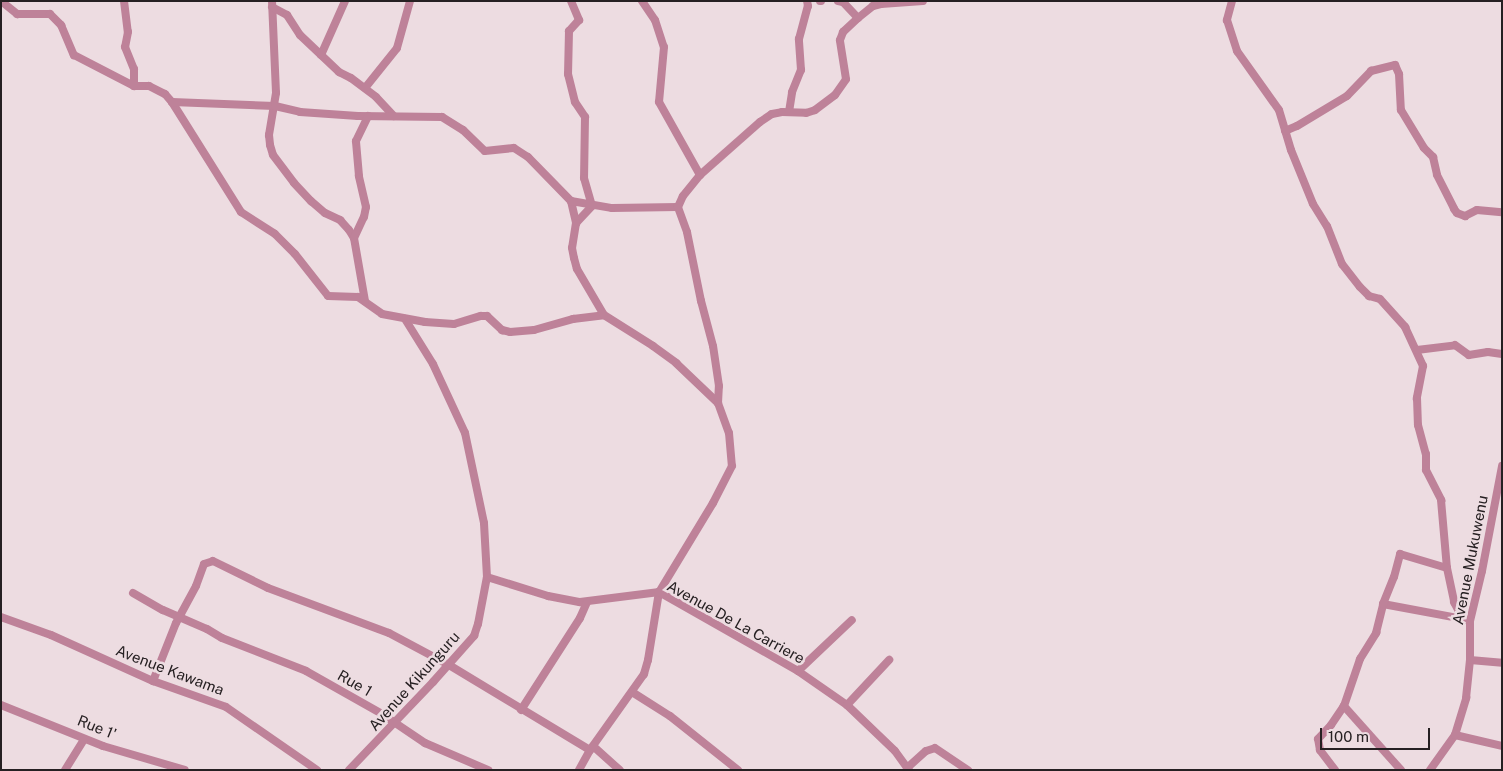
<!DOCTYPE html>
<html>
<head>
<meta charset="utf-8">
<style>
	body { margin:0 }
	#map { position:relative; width:1503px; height:771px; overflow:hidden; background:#eddce1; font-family:"Public Sans",sans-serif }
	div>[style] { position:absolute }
	.minor>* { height:8px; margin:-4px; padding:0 4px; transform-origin:4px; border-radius:4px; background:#be8299 }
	span { translate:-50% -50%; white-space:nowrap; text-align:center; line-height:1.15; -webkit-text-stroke:5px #eddce1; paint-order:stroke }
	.street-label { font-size:15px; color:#262022 }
	.frame { position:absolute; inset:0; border:2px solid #262022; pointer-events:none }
	.scale { position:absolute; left:1320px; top:728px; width:110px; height:22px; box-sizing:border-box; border:2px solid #262022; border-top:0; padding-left:6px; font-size:15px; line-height:18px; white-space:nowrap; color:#262022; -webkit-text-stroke:4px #eddce1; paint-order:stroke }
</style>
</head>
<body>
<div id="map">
	<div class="minor">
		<div style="left:1px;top:1px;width:21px;rotate:39deg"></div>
		<div style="left:17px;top:14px;width:33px"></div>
		<div style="left:50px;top:14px;width:16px;rotate:45deg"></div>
		<div style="left:61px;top:25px;width:33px;rotate:67deg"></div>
		<div style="left:74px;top:55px;width:68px;rotate:27.3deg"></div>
		<div style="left:134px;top:86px;width:15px"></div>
		<div style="left:149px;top:86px;width:18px;rotate:27deg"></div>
		<div style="left:165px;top:94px;width:11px;rotate:49deg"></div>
		<div style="left:172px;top:102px;width:130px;rotate:57.9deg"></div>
		<div style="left:241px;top:212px;width:40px;rotate:32.9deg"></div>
		<div style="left:275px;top:234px;width:28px;rotate:45deg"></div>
		<div style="left:295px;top:254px;width:53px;rotate:51.8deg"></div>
		<div style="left:328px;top:296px;width:30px;rotate:2deg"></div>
		<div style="left:358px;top:297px;width:29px;rotate:35deg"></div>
		<div style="left:382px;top:314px;width:44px;rotate:10.5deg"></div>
		<div style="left:425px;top:322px;width:29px;rotate:4deg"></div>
		<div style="left:454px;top:324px;width:28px;rotate:-17deg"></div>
		<div style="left:481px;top:316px;width:6px"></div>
		<div style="left:487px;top:316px;width:21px;rotate:43deg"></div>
		<div style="left:502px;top:330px;width:8px;rotate:14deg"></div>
		<div style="left:510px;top:332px;width:24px;rotate:-5deg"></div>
		<div style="left:534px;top:330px;width:41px;rotate:-15.8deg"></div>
		<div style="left:573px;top:319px;width:31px;rotate:-7deg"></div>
		<div style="left:604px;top:315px;width:58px;rotate:32.3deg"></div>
		<div style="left:653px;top:346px;width:29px;rotate:36deg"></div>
		<div style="left:676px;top:363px;width:58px;rotate:43.6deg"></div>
		<div style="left:718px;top:403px;width:32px;rotate:70deg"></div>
		<div style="left:729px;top:433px;width:33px;rotate:85deg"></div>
		<div style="left:732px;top:466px;width:42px;rotate:117.2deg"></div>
		<div style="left:713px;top:503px;width:104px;rotate:121.2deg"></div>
		<div style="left:659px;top:592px;width:69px;rotate:99.2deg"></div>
		<div style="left:648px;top:660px;width:15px;rotate:106deg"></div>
		<div style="left:644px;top:674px;width:93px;rotate:125.4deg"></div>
		<div style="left:590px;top:750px;width:23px;rotate:119deg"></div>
		<div style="left:124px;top:1px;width:31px;rotate:83deg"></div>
		<div style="left:128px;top:32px;width:15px;rotate:101deg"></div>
		<div style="left:125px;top:47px;width:24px;rotate:68deg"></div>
		<div style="left:134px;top:69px;width:17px;rotate:90deg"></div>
		<div style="left:272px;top:1px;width:92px;rotate:87.5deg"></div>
		<div style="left:276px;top:93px;width:43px;rotate:99.5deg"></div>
		<div style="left:269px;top:135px;width:10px;rotate:84deg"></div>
		<div style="left:270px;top:145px;width:10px;rotate:73deg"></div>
		<div style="left:273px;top:155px;width:35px;rotate:53deg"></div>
		<div style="left:294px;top:183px;width:25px;rotate:47deg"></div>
		<div style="left:311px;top:201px;width:18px;rotate:41deg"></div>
		<div style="left:325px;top:213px;width:17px;rotate:25deg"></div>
		<div style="left:340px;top:220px;width:13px;rotate:48deg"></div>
		<div style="left:349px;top:230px;width:9px;rotate:58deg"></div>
		<div style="left:354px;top:238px;width:64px;rotate:80.1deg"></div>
		<div style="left:571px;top:1px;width:21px;rotate:67deg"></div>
		<div style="left:579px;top:20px;width:15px;rotate:132deg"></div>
		<div style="left:569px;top:31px;width:43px;rotate:91.3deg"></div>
		<div style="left:568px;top:74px;width:29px;rotate:76deg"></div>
		<div style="left:575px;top:102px;width:18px;rotate:56deg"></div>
		<div style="left:585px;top:117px;width:61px;rotate:90.9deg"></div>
		<div style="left:584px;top:178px;width:29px;rotate:74deg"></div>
		<div style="left:592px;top:206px;width:23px;rotate:133deg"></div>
		<div style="left:642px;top:1px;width:23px;rotate:56deg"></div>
		<div style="left:655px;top:20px;width:28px;rotate:72deg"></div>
		<div style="left:664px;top:47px;width:55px;rotate:95.2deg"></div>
		<div style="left:659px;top:102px;width:84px;rotate:60.7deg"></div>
		<div style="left:820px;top:1px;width:1px"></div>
		<div style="left:838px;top:1px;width:5px;rotate:11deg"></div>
		<div style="left:843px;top:2px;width:22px;rotate:47deg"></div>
		<div style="left:1232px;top:1px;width:20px;rotate:105deg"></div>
		<div style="left:1227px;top:20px;width:33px;rotate:72deg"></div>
		<div style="left:1237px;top:51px;width:72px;rotate:54.6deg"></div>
		<div style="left:1279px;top:110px;width:42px;rotate:73.3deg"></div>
		<div style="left:1291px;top:150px;width:58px;rotate:67.8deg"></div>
		<div style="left:1313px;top:204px;width:26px;rotate:58deg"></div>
		<div style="left:1327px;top:226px;width:41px;rotate:68.5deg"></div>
		<div style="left:1342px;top:264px;width:29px;rotate:52deg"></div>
		<div style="left:1360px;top:287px;width:13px;rotate:45deg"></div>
		<div style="left:1369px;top:296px;width:11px;rotate:15deg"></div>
		<div style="left:1380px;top:299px;width:38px;rotate:48deg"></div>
		<div style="left:1405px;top:327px;width:43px;rotate:65.2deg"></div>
		<div style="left:1423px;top:366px;width:33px;rotate:101deg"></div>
		<div style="left:1417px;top:398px;width:27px;rotate:88deg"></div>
		<div style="left:1418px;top:425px;width:30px;rotate:75deg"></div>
		<div style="left:1426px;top:454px;width:16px;rotate:90deg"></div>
		<div style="left:1426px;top:470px;width:34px;rotate:63deg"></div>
		<div style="left:1441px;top:500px;width:68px;rotate:85deg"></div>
		<div style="left:1447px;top:568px;width:35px;rotate:78deg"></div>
		<div style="left:1454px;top:602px;width:19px;rotate:62deg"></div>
		<div style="left:1463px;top:619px;width:7px;rotate:16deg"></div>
		<div style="left:272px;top:7px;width:17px;rotate:28deg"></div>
		<div style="left:287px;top:15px;width:24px;rotate:57deg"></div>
		<div style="left:300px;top:35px;width:54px;rotate:43.5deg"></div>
		<div style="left:339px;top:72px;width:13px;rotate:27deg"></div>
		<div style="left:351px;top:78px;width:31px;rotate:37deg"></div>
		<div style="left:376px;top:97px;width:26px;rotate:47deg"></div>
		<div style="left:321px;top:55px;width:59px;rotate:-66deg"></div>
		<div style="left:365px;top:88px;width:51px;rotate:-51.3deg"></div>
		<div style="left:397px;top:48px;width:49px;rotate:-74.5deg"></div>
		<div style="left:172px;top:102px;width:103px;rotate:2.2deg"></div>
		<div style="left:275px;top:106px;width:26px;rotate:13deg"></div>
		<div style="left:300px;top:112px;width:58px;rotate:3.9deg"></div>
		<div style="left:358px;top:116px;width:84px;rotate:0.7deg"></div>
		<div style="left:442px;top:117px;width:25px;rotate:32deg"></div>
		<div style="left:463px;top:130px;width:30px;rotate:44deg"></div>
		<div style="left:485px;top:151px;width:29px;rotate:-6deg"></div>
		<div style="left:514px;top:148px;width:17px;rotate:33deg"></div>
		<div style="left:528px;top:157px;width:62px;rotate:45.7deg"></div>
		<div style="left:571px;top:201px;width:23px;rotate:77deg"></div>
		<div style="left:576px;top:223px;width:25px;rotate:99deg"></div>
		<div style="left:572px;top:248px;width:10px;rotate:79deg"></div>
		<div style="left:574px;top:258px;width:11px;rotate:75deg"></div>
		<div style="left:577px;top:269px;width:53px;rotate:59.6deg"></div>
		<div style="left:789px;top:112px;width:20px;rotate:-81deg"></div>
		<div style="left:792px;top:92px;width:24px;rotate:-68deg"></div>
		<div style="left:801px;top:70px;width:31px;rotate:-94deg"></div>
		<div style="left:799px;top:39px;width:34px;rotate:-75deg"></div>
		<div style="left:808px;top:6px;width:5px;rotate:-101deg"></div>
		<div style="left:1285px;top:131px;width:13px;rotate:-23deg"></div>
		<div style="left:1297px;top:126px;width:58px;rotate:-31deg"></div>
		<div style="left:1347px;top:96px;width:35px;rotate:-46deg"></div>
		<div style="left:1371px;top:71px;width:25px;rotate:-14deg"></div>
		<div style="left:1395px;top:65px;width:10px;rotate:66deg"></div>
		<div style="left:1399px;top:74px;width:36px;rotate:87deg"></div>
		<div style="left:1401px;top:110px;width:44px;rotate:58.8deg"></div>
		<div style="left:1424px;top:148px;width:13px;rotate:45deg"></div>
		<div style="left:1433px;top:157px;width:18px;rotate:77deg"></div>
		<div style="left:1437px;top:175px;width:38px;rotate:63deg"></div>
		<div style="left:1454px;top:209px;width:5px;rotate:53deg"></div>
		<div style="left:1457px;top:213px;width:9px;rotate:21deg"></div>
		<div style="left:1465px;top:216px;width:13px;rotate:-27deg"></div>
		<div style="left:1477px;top:210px;width:25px;rotate:5deg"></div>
		<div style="left:571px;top:201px;width:42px;rotate:9.7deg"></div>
		<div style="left:612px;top:208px;width:66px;rotate:-0.9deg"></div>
		<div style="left:354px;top:238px;width:23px;rotate:-65deg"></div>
		<div style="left:364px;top:217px;width:10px;rotate:-79deg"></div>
		<div style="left:366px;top:207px;width:32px;rotate:-103deg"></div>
		<div style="left:359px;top:176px;width:35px;rotate:-95deg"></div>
		<div style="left:356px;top:141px;width:28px;rotate:-64deg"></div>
		<div style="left:1417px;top:350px;width:38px;rotate:-7deg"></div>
		<div style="left:1455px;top:345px;width:17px;rotate:36deg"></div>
		<div style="left:1469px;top:355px;width:19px;rotate:-9deg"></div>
		<div style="left:1488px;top:352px;width:14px;rotate:8deg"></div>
		<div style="left:718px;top:403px;width:17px;rotate:-87deg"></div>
		<div style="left:719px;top:386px;width:40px;rotate:-98.5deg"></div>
		<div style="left:713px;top:346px;width:47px;rotate:-104.9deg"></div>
		<div style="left:701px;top:301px;width:70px;rotate:-101.5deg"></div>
		<div style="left:687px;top:232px;width:27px;rotate:-110deg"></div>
		<div style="left:678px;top:207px;width:12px;rotate:-66deg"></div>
		<div style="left:683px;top:196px;width:27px;rotate:-51deg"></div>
		<div style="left:700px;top:175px;width:80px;rotate:-41.5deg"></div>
		<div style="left:760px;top:122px;width:14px;rotate:-34deg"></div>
		<div style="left:772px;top:114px;width:10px;rotate:-11deg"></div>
		<div style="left:782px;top:112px;width:24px;rotate:2deg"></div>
		<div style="left:806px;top:113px;width:9px;rotate:-18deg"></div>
		<div style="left:815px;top:110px;width:25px;rotate:-37deg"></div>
		<div style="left:835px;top:95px;width:19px;rotate:-55deg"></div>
		<div style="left:846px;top:79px;width:39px;rotate:-99deg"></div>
		<div style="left:840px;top:40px;width:9px;rotate:-69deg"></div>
		<div style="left:843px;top:32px;width:21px;rotate:-43deg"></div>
		<div style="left:858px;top:18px;width:19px;rotate:-39deg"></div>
		<div style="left:873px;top:6px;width:8px;rotate:-14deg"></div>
		<div style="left:881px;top:4px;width:42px;rotate:-4.1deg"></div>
		<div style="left:487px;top:577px;width:64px;rotate:17.3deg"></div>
		<div style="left:548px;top:596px;width:33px;rotate:11deg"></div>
		<div style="left:580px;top:602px;width:80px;rotate:-7.2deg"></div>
		<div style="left:659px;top:592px;width:160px;rotate:29.6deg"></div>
		<div style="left:798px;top:671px;width:60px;rotate:34.8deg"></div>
		<div style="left:847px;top:705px;width:66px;rotate:43.8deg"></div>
		<div style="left:895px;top:751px;width:24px;rotate:54deg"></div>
		<div style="left:133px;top:593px;width:34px;rotate:30deg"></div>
		<div style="left:163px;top:610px;width:48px;rotate:23.4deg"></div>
		<div style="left:207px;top:629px;width:17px;rotate:31deg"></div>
		<div style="left:222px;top:638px;width:90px;rotate:21.4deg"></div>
		<div style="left:306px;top:671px;width:87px;rotate:29.5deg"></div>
		<div style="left:382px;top:714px;width:52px;rotate:34deg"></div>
		<div style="left:425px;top:743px;width:69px;rotate:23.2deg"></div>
		<div style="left:1383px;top:604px;width:81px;rotate:10.6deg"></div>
		<div style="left:1px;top:617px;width:53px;rotate:19.8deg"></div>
		<div style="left:51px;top:635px;width:112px;rotate:24.3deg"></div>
		<div style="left:153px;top:681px;width:77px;rotate:19.6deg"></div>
		<div style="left:226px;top:707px;width:111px;rotate:34.7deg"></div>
		<div style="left:1470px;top:660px;width:32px;rotate:5deg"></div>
		<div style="left:798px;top:671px;width:74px;rotate:-43.4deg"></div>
		<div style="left:153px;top:681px;width:62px;rotate:-68.4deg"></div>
		<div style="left:176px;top:623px;width:42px;rotate:-61.6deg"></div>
		<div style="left:196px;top:586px;width:23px;rotate:-70deg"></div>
		<div style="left:204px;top:564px;width:9px;rotate:-18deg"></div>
		<div style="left:213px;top:561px;width:61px;rotate:26.1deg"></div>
		<div style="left:268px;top:588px;width:129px;rotate:20.4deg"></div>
		<div style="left:389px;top:633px;width:68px;rotate:28.1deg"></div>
		<div style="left:449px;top:665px;width:165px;rotate:31.1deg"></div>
		<div style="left:632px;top:692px;width:45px;rotate:32.3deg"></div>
		<div style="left:670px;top:716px;width:87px;rotate:38.5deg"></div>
		<div style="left:1px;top:705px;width:110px;rotate:21.9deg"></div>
		<div style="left:103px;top:746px;width:85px;rotate:16.3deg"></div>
		<div style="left:847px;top:705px;width:62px;rotate:-47deg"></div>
		<div style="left:521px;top:710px;width:109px;rotate:-57.3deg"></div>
		<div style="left:580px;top:618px;width:17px;rotate:-66deg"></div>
		<div style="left:1455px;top:735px;width:48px;rotate:13.2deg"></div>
		<div style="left:593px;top:746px;width:36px;rotate:42deg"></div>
		<div style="left:907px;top:768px;width:25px;rotate:-42deg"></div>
		<div style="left:926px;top:751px;width:9px;rotate:-18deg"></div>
		<div style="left:935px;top:748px;width:40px;rotate:34deg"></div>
		<div style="left:65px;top:770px;width:36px;rotate:-58deg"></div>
		<div style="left:349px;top:770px;width:122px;rotate:-46.3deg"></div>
		<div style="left:433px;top:682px;width:62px;rotate:-48.3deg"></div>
		<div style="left:474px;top:636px;width:13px;rotate:-72deg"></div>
		<div style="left:478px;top:624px;width:48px;rotate:-79.2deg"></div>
		<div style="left:487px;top:577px;width:54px;rotate:-93.2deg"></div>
		<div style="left:484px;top:523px;width:92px;rotate:-101.9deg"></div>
		<div style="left:465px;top:433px;width:76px;rotate:-114.9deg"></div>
		<div style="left:433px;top:364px;width:53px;rotate:-121.9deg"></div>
		<div style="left:1335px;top:770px;width:25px;rotate:-127deg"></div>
		<div style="left:1320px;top:750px;width:11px;rotate:-100deg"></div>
		<div style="left:1318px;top:739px;width:19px;rotate:-47deg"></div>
		<div style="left:1331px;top:725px;width:23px;rotate:-56deg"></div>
		<div style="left:1401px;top:770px;width:86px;rotate:-131.7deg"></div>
		<div style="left:1344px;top:706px;width:50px;rotate:-71.2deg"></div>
		<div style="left:1360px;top:659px;width:31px;rotate:-58deg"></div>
		<div style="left:1376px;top:633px;width:30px;rotate:-76deg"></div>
		<div style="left:1383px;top:604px;width:29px;rotate:-68deg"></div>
		<div style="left:1394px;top:577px;width:24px;rotate:-75deg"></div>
		<div style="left:1400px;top:554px;width:49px;rotate:16.6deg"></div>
		<div style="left:1430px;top:770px;width:43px;rotate:-54.5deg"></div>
		<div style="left:1455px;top:735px;width:39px;rotate:-73deg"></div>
		<div style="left:1466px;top:698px;width:38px;rotate:-84deg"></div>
		<div style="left:1470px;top:660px;width:39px;rotate:-90deg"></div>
		<div style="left:1470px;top:621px;width:51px;rotate:-76.5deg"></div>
		<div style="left:1482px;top:571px;width:107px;rotate:-79.2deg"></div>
	</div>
	<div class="street-label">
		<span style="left:1470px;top:560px;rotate:-79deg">Avenue Mukuwenu</span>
		<span style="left:736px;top:622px;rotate:29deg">Avenue De La Carriere</span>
		<span style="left:170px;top:670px;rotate:21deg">Avenue Kawama</span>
		<span style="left:414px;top:681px;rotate:-48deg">Avenue Kikunguru</span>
		<span style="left:355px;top:683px;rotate:30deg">Rue 1</span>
		<span style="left:97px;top:727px;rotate:22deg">Rue 1'</span>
	</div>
	<div class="frame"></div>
	<div class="scale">100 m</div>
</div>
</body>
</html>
